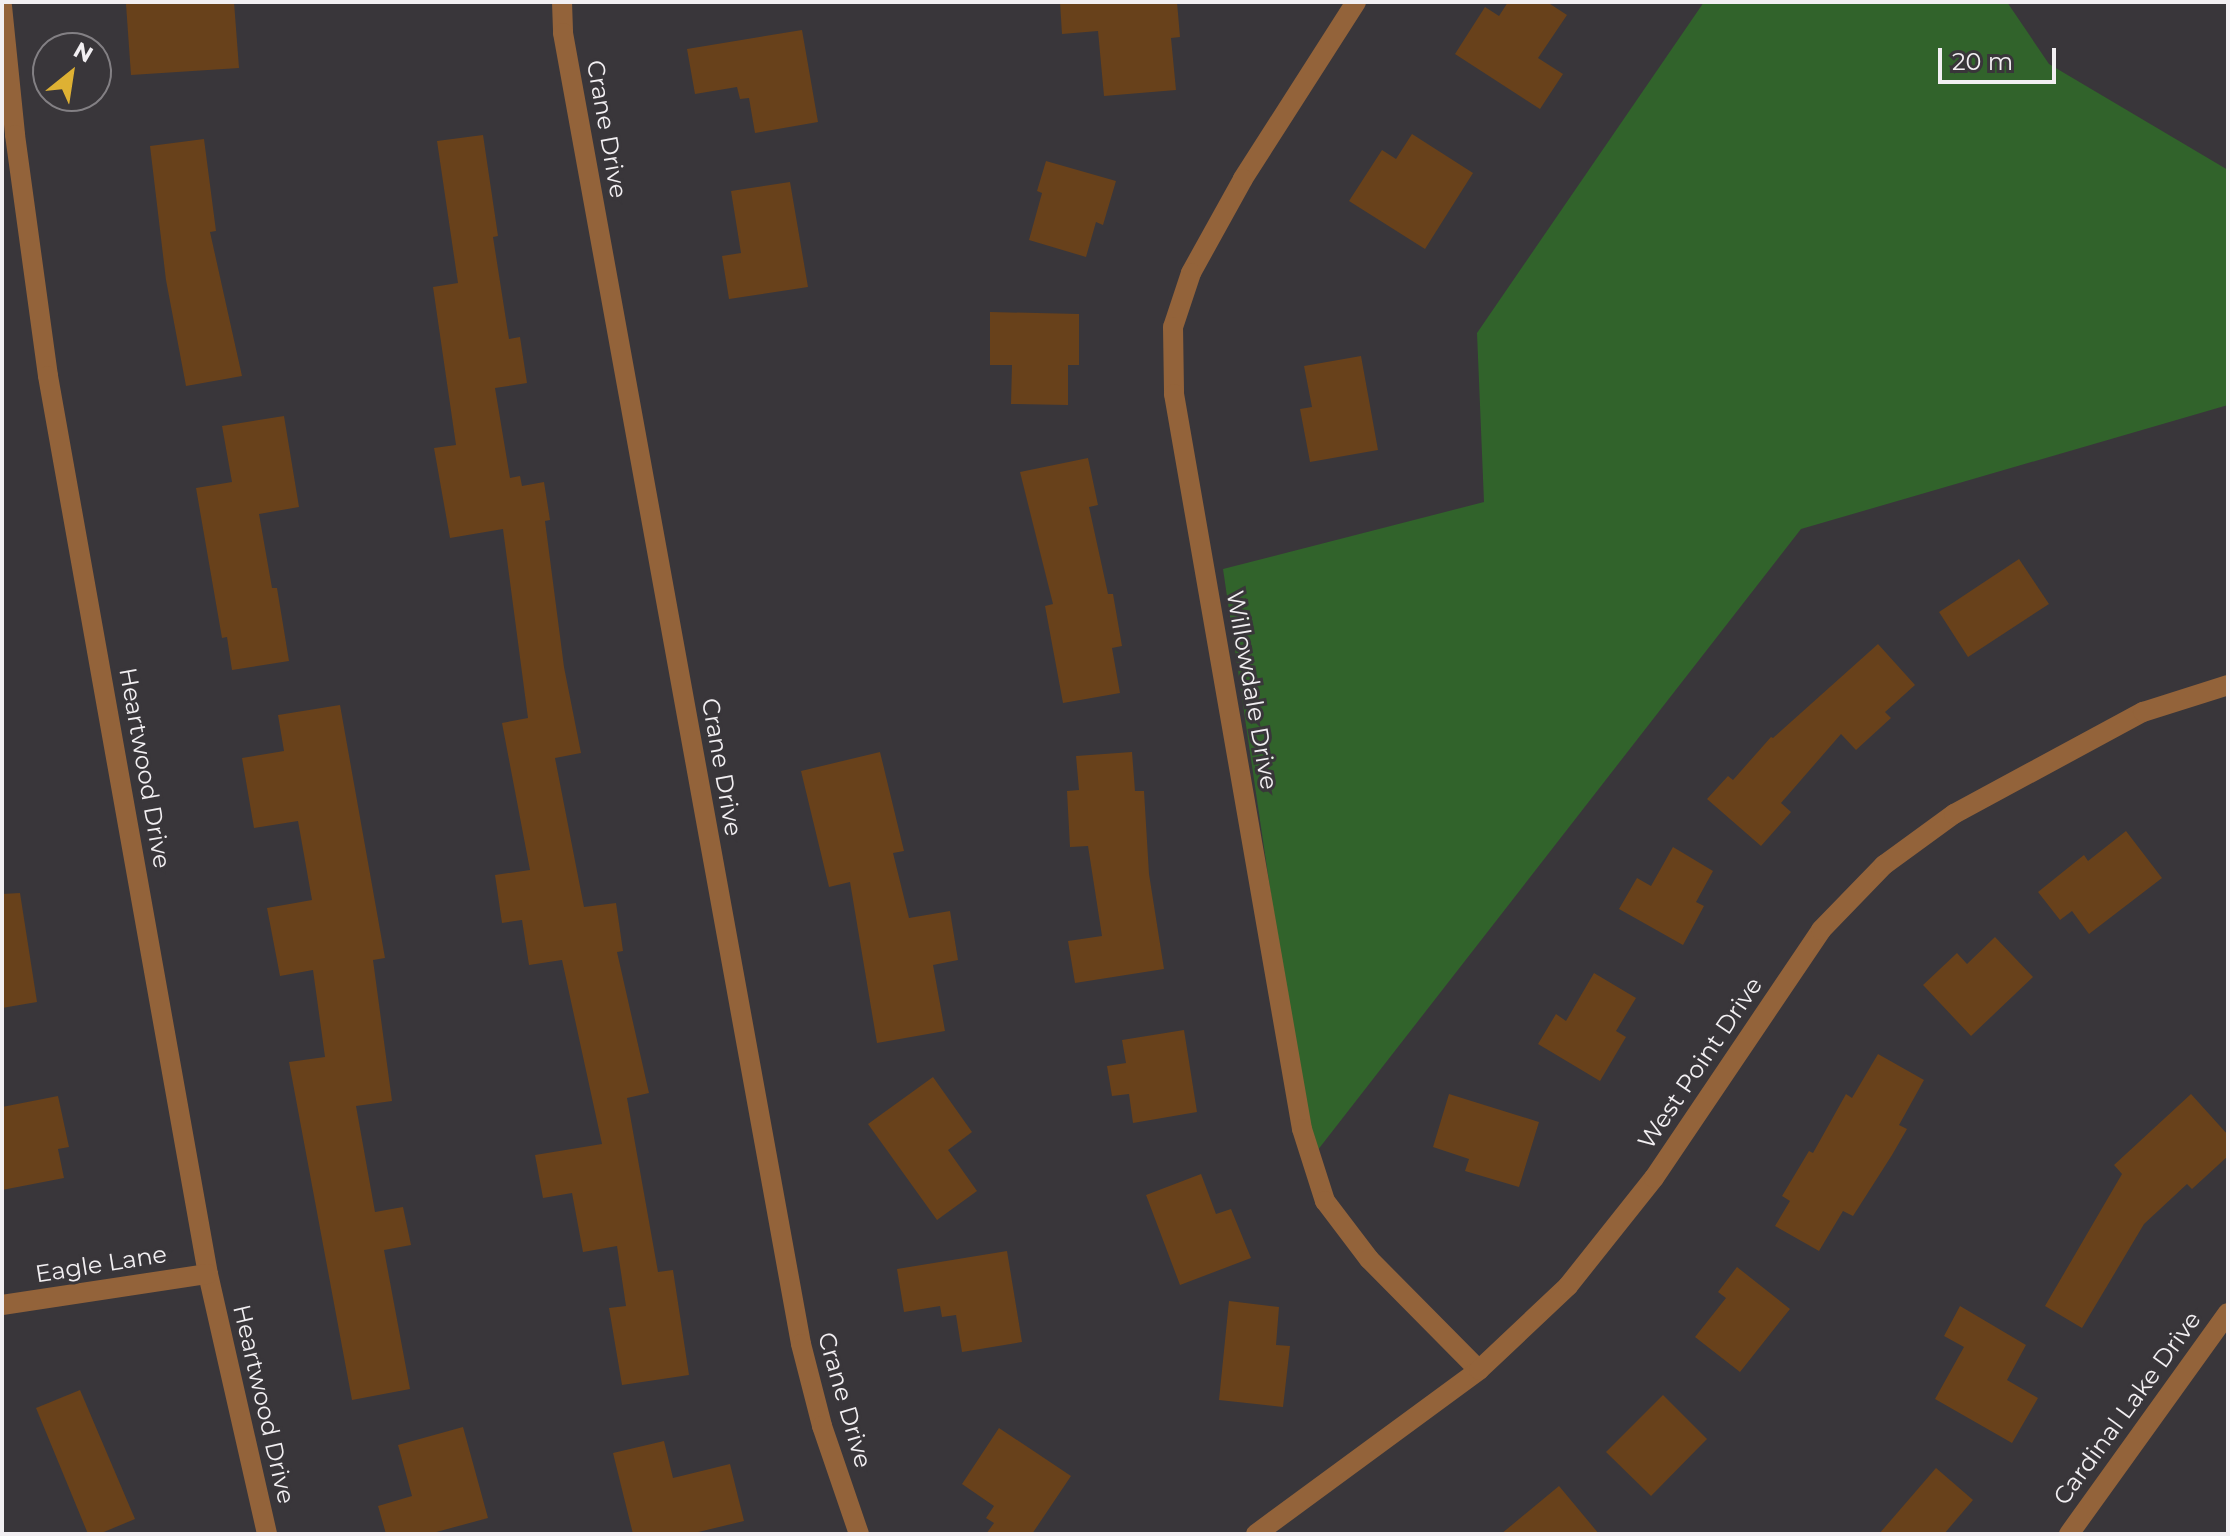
<!DOCTYPE html>
<html>
<head>
<meta charset="utf-8">
<style>
	body { margin:0 }
	#map { position:relative; width:2230px; height:1536px; overflow:hidden; background:#39363a; font-family:Montserrat,sans-serif }
	div>[style] { position:absolute }
	.green>* { inset:0; background:#31632b }
	.building>* { inset:0; background:#68411b }
	.street>* { height:20px; margin:-10px; padding:0 10px; transform-origin:10px; border-radius:10px; background:#93633a }
	span { translate:-50% -50%; white-space:nowrap; text-align:center; line-height:1.15; -webkit-text-stroke:6px #39363a; paint-order:stroke }
	.street-label { font-size:24px; color:#f2eff2 }
	.frame { position:absolute; inset:0; border:4px solid #f2eff2; pointer-events:none }
	.north { position:absolute; left:32px; top:32px; width:80px; height:80px; box-sizing:border-box; background:#39363a; border:2px solid #838084; border-radius:50%; rotate:30deg; font-size:22px; font-weight:700; line-height:32px; text-align:center; color:#f2eff2 }
	.north::after { content:''; display:block; margin:auto; width:28px; height:36px; background:#deb133; clip-path:polygon(50% 0,100% 100%,50% 72%,0 100%) }
	.scale { position:absolute; left:1938px; top:48px; width:118px; height:36px; box-sizing:border-box; border:4px solid #f2eff2; border-top:0; padding-left:10px; font-size:24px; line-height:28px; white-space:nowrap; color:#f2eff2; -webkit-text-stroke:6px #39363a; paint-order:stroke }
</style>
</head>
<body>
<div id="map">
	<div class="green">
		<div style="clip-path:polygon(1704px 2px,2007px 2px,2049px 64px,2228px 170px,2228px 405px,1801px 529px,1310px 1160px,1223px 569px,1484px 502px,1477px 333px)"></div>
	</div>
	<div class="building">
		<div style="clip-path:polygon(153px 2px,234px 2px,239px 68px,131px 75px,126px 4px)"></div>
		<div style="clip-path:polygon(1060px 2px,1177px 2px,1180px 37px,1171px 38px,1176px 90px,1104px 96px,1098px 31px,1062px 34px)"></div>
		<div style="clip-path:polygon(1508px 2px,1547px 2px,1567px 15px,1538px 58px,1563px 74px,1540px 109px,1455px 54px,1485px 7px,1499px 16px)"></div>
		<div style="clip-path:polygon(802px 30px,818px 122px,755px 133px,749px 98px,740px 99px,737px 87px,695px 94px,687px 49px)"></div>
		<div style="clip-path:polygon(1412px 134px,1473px 173px,1425px 249px,1349px 201px,1382px 150px,1396px 159px)"></div>
		<div style="clip-path:polygon(483px 135px,498px 236px,493px 237px,509px 339px,520px 337px,527px 383px,495px 388px,510px 478px,520px 476px,522px 486px,544px 482px,550px 520px,545px 521px,564px 667px,581px 753px,555px 758px,584px 907px,616px 903px,623px 951px,617px 952px,649px 1093px,627px 1098px,658px 1272px,673px 1270px,689px 1375px,622px 1385px,609px 1308px,626px 1306px,617px 1246px,583px 1252px,572px 1193px,543px 1198px,535px 1155px,602px 1144px,562px 960px,529px 965px,522px 920px,502px 923px,495px 875px,530px 870px,502px 723px,528px 718px,503px 529px,450px 538px,434px 448px,456px 445px,433px 287px,458px 283px,437px 141px)"></div>
		<div style="clip-path:polygon(204px 139px,216px 231px,210px 232px,242px 376px,186px 386px,166px 280px,150px 146px)"></div>
		<div style="clip-path:polygon(1046px 161px,1116px 181px,1103px 225px,1096px 222px,1086px 257px,1029px 240px,1042px 193px,1037px 191px)"></div>
		<div style="clip-path:polygon(790px 182px,808px 287px,729px 299px,722px 256px,741px 253px,731px 191px)"></div>
		<div style="clip-path:polygon(990px 312px,1079px 314px,1079px 365px,1068px 365px,1068px 405px,1011px 404px,1012px 365px,990px 365px)"></div>
		<div style="clip-path:polygon(1361px 356px,1378px 450px,1310px 462px,1300px 409px,1312px 407px,1304px 366px)"></div>
		<div style="clip-path:polygon(284px 416px,299px 507px,259px 514px,272px 588px,277px 588px,289px 661px,232px 670px,227px 637px,222px 638px,196px 488px,232px 482px,222px 426px)"></div>
		<div style="clip-path:polygon(1088px 458px,1098px 505px,1089px 507px,1108px 594px,1113px 594px,1122px 646px,1112px 648px,1120px 693px,1063px 703px,1045px 606px,1053px 604px,1020px 472px)"></div>
		<div style="clip-path:polygon(2019px 559px,2049px 604px,1968px 657px,1939px 612px)"></div>
		<div style="clip-path:polygon(1878px 644px,1915px 685px,1885px 712px,1891px 718px,1856px 750px,1841px 734px,1781px 803px,1791px 812px,1761px 846px,1707px 799px,1728px 776px,1733px 780px,1771px 737px,1773px 738px)"></div>
		<div style="clip-path:polygon(340px 705px,385px 958px,373px 960px,392px 1101px,356px 1106px,375px 1212px,403px 1207px,411px 1245px,384px 1250px,410px 1389px,352px 1400px,289px 1062px,325px 1057px,313px 970px,280px 976px,267px 908px,312px 900px,298px 821px,254px 828px,242px 758px,284px 751px,278px 715px)"></div>
		<div style="clip-path:polygon(880px 752px,904px 851px,893px 853px,909px 918px,950px 911px,958px 960px,933px 965px,945px 1031px,877px 1043px,850px 882px,829px 887px,801px 771px)"></div>
		<div style="clip-path:polygon(1132px 752px,1135px 791px,1144px 791px,1149px 874px,1164px 969px,1075px 983px,1068px 941px,1102px 936px,1088px 846px,1070px 847px,1067px 791px,1079px 790px,1076px 756px)"></div>
		<div style="clip-path:polygon(2126px 831px,2162px 878px,2089px 934px,2072px 911px,2060px 920px,2038px 892px,2084px 855px,2088px 861px)"></div>
		<div style="clip-path:polygon(1673px 847px,1713px 871px,1696px 902px,1704px 906px,1683px 945px,1619px 909px,1637px 878px,1651px 886px)"></div>
		<div style="clip-path:polygon(20px 893px,37px 1002px,2px 1008px,2px 894px)"></div>
		<div style="clip-path:polygon(1995px 937px,2033px 977px,1971px 1036px,1923px 985px,1957px 953px,1967px 964px)"></div>
		<div style="clip-path:polygon(1594px 973px,1636px 998px,1616px 1031px,1626px 1037px,1600px 1081px,1538px 1044px,1556px 1014px,1566px 1021px)"></div>
		<div style="clip-path:polygon(1184px 1030px,1197px 1112px,1133px 1123px,1129px 1094px,1112px 1096px,1107px 1066px,1126px 1063px,1122px 1040px)"></div>
		<div style="clip-path:polygon(1878px 1054px,1924px 1080px,1899px 1125px,1907px 1129px,1892px 1155px,1853px 1216px,1843px 1211px,1819px 1251px,1775px 1226px,1790px 1201px,1782px 1196px,1809px 1151px,1813px 1153px,1846px 1094px,1852px 1098px)"></div>
		<div style="clip-path:polygon(933px 1077px,972px 1132px,948px 1150px,977px 1191px,937px 1220px,868px 1124px)"></div>
		<div style="clip-path:polygon(1449px 1094px,1539px 1122px,1519px 1187px,1465px 1171px,1469px 1159px,1433px 1147px)"></div>
		<div style="clip-path:polygon(2191px 1094px,2228px 1135px,2228px 1156px,2192px 1189px,2187px 1184px,2144px 1224px,2082px 1328px,2045px 1306px,2122px 1174px,2114px 1165px)"></div>
		<div style="clip-path:polygon(58px 1096px,69px 1147px,58px 1149px,64px 1178px,2px 1190px,2px 1107px)"></div>
		<div style="clip-path:polygon(1201px 1174px,1216px 1214px,1231px 1209px,1251px 1258px,1180px 1285px,1146px 1195px)"></div>
		<div style="clip-path:polygon(1007px 1251px,1022px 1342px,962px 1352px,956px 1315px,942px 1317px,940px 1306px,904px 1312px,897px 1269px)"></div>
		<div style="clip-path:polygon(1737px 1267px,1790px 1309px,1740px 1372px,1695px 1337px,1726px 1298px,1718px 1292px)"></div>
		<div style="clip-path:polygon(1229px 1301px,1279px 1307px,1276px 1345px,1290px 1346px,1283px 1407px,1219px 1400px)"></div>
		<div style="clip-path:polygon(1960px 1306px,2026px 1345px,2007px 1380px,2038px 1398px,2012px 1443px,1935px 1399px,1964px 1347px,1944px 1336px)"></div>
		<div style="clip-path:polygon(80px 1390px,135px 1519px,99px 1534px,88px 1534px,36px 1408px)"></div>
		<div style="clip-path:polygon(1663px 1395px,1707px 1439px,1651px 1496px,1606px 1452px)"></div>
		<div style="clip-path:polygon(463px 1427px,488px 1518px,429px 1534px,386px 1534px,378px 1506px,412px 1496px,398px 1445px)"></div>
		<div style="clip-path:polygon(999px 1428px,1071px 1476px,1032px 1534px,986px 1534px,994px 1523px,986px 1518px,994px 1506px,962px 1484px)"></div>
		<div style="clip-path:polygon(664px 1441px,673px 1478px,730px 1464px,744px 1521px,690px 1534px,633px 1534px,613px 1453px)"></div>
		<div style="clip-path:polygon(1936px 1468px,1973px 1500px,1944px 1534px,1879px 1534px)"></div>
		<div style="clip-path:polygon(1559px 1486px,1599px 1534px,1501px 1534px)"></div>
	</div>
	<div class="street">
		<div style="left:562px;top:2px;width:31px;rotate:88deg"></div>
		<div style="left:563px;top:33px;width:1332px;rotate:79.71deg"></div>
		<div style="left:801px;top:1344px;width:85px;rotate:75.6deg"></div>
		<div style="left:822px;top:1426px;width:114px;rotate:71.1deg"></div>
		<div style="left:1356px;top:2px;width:210px;rotate:122.6deg"></div>
		<div style="left:1243px;top:179px;width:107px;rotate:119deg"></div>
		<div style="left:1191px;top:273px;width:57px;rotate:108.4deg"></div>
		<div style="left:1173px;top:327px;width:67px;rotate:89.1deg"></div>
		<div style="left:1174px;top:394px;width:746px;rotate:80.12deg"></div>
		<div style="left:1302px;top:1129px;width:76px;rotate:72.3deg"></div>
		<div style="left:1325px;top:1201px;width:73px;rotate:52.8deg"></div>
		<div style="left:1369px;top:1259px;width:156px;rotate:45.3deg"></div>
		<div style="left:2px;top:6px;width:130px;rotate:84.2deg"></div>
		<div style="left:15px;top:135px;width:243px;rotate:82.2deg"></div>
		<div style="left:48px;top:376px;width:912px;rotate:79.9deg"></div>
		<div style="left:208px;top:1274px;width:267px;rotate:77.2deg"></div>
		<div style="left:2px;top:1305px;width:208px;rotate:-8.6deg"></div>
		<div style="left:1256px;top:1534px;width:277px;rotate:-36.3deg"></div>
		<div style="left:1479px;top:1370px;width:122px;rotate:-43.3deg"></div>
		<div style="left:1568px;top:1286px;width:138px;rotate:-51.5deg"></div>
		<div style="left:1654px;top:1178px;width:299px;rotate:-56deg"></div>
		<div style="left:1821px;top:930px;width:91px;rotate:-45.9deg"></div>
		<div style="left:1884px;top:865px;width:87px;rotate:-36.1deg"></div>
		<div style="left:1954px;top:814px;width:215px;rotate:-28.4deg"></div>
		<div style="left:2143px;top:712px;width:89px;rotate:-17.6deg"></div>
		<div style="left:2069px;top:1534px;width:272px;rotate:-54.3deg"></div>
	</div>
	<div class="street-label">
		<span style="left:607px;top:129px;rotate:80deg">Crane Drive</span>
		<span style="left:1252px;top:690px;rotate:80deg">Willowdale Drive</span>
		<span style="left:722px;top:767px;rotate:80deg">Crane Drive</span>
		<span style="left:145px;top:768px;rotate:80deg">Heartwood Drive</span>
		<span style="left:1700px;top:1063px;rotate:-56deg">West Point Drive</span>
		<span style="left:101px;top:1264px;rotate:-9deg">Eagle Lane</span>
		<span style="left:845px;top:1400px;rotate:74deg">Crane Drive</span>
		<span style="left:264px;top:1404px;rotate:77deg">Heartwood Drive</span>
		<span style="left:2127px;top:1408px;rotate:-54deg">Cardinal Lake Drive</span>
	</div>
	<div class="frame"></div>
	<div class="north">N</div>
	<div class="scale">20 m</div>
</div>
</body>
</html>
